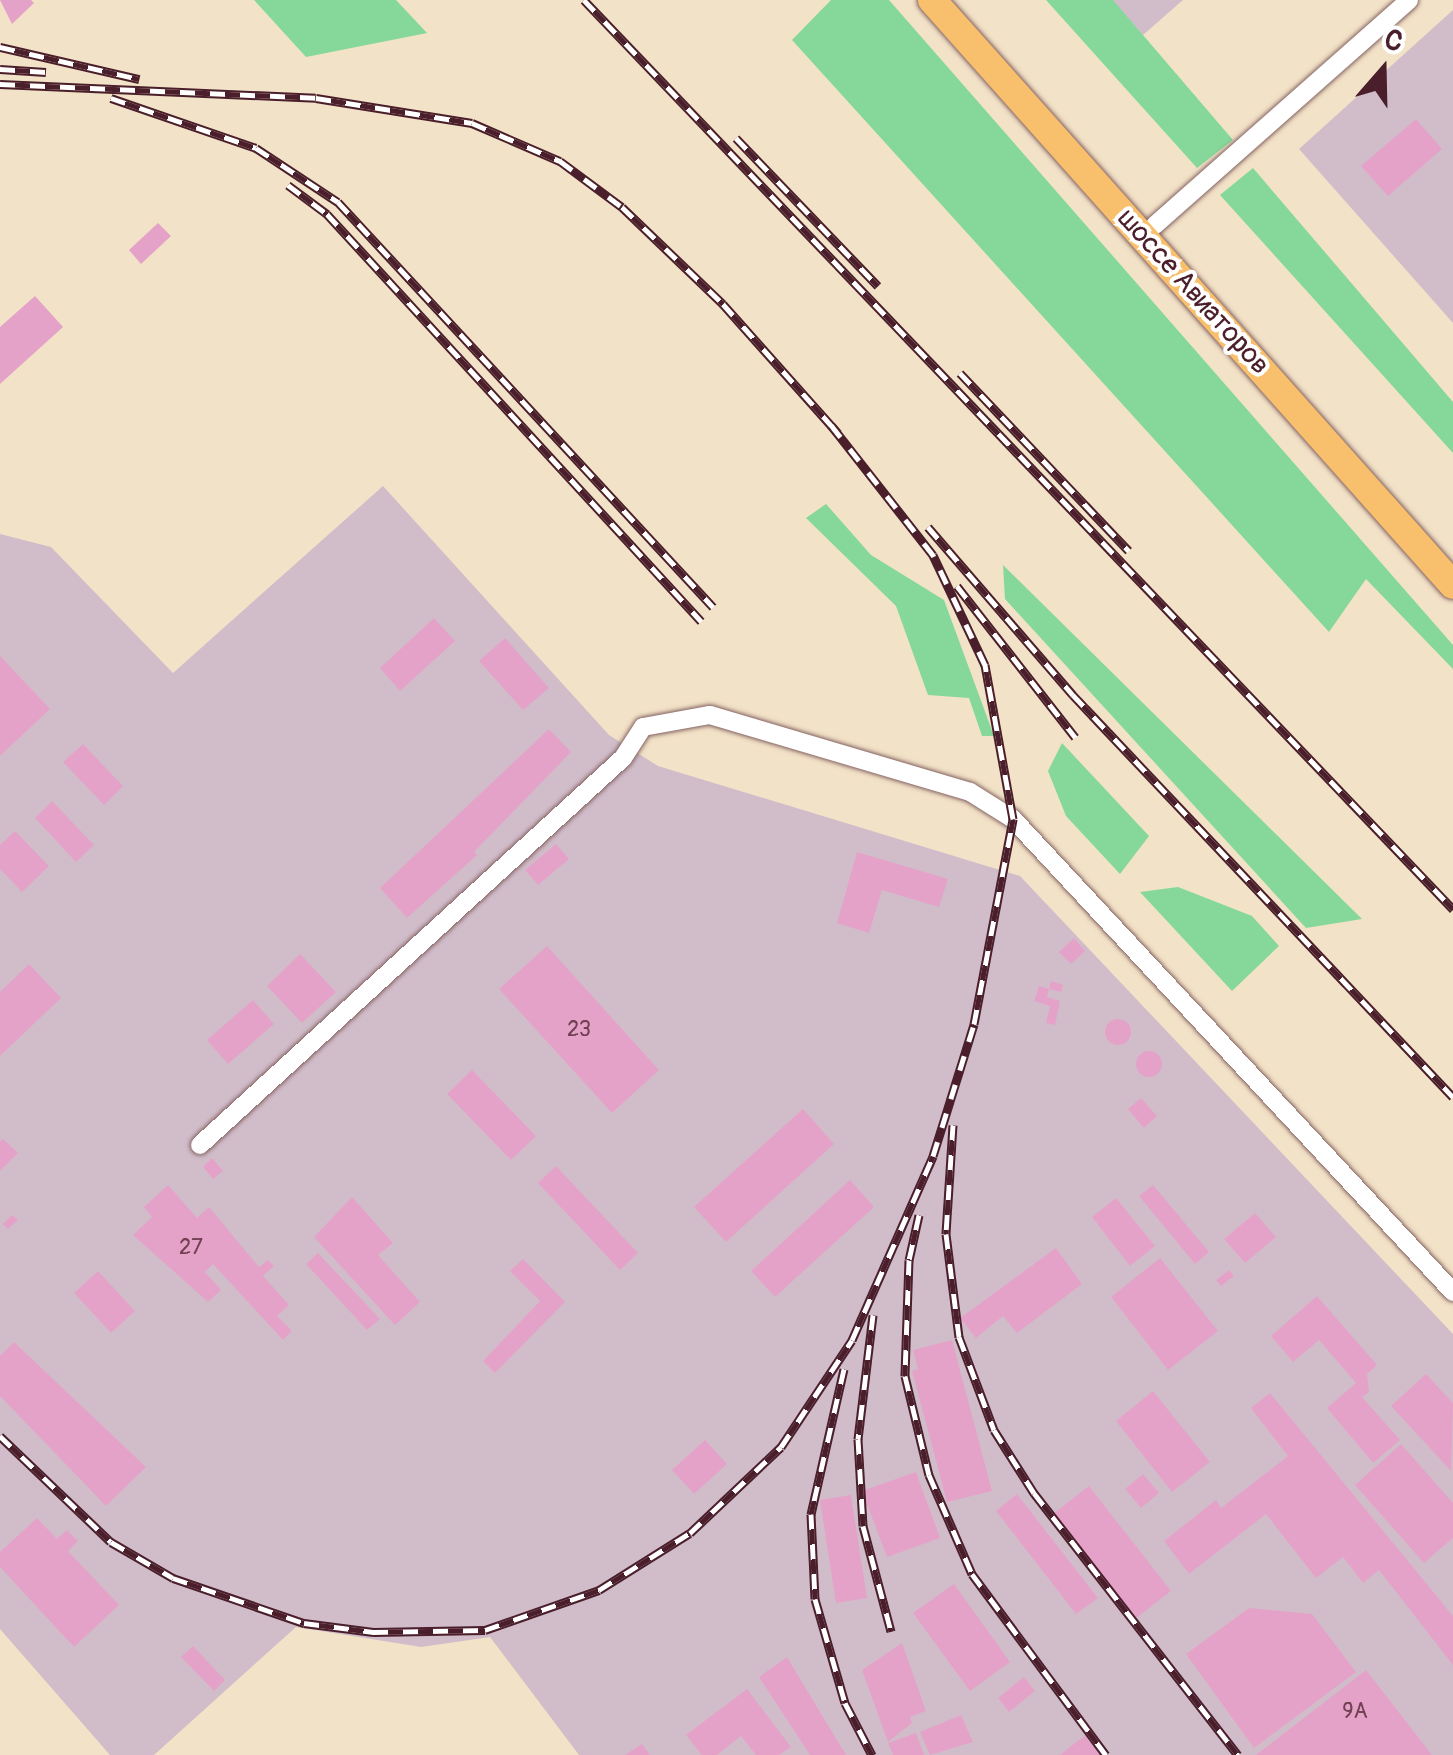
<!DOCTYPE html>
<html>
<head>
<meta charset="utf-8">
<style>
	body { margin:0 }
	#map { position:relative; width:1453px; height:1755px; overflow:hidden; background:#f2e2c7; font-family:Pangolin,sans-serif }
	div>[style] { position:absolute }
	.industrial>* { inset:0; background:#d1bdca }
	.green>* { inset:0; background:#86d89a }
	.building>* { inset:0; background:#e5a2c8 }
	.round { border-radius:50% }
	.roads { filter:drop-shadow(0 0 2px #856362) drop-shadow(0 0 2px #856362) }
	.minor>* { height:18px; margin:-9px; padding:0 9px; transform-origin:9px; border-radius:9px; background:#fff }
	.primary>* { height:28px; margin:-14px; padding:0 14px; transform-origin:14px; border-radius:14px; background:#f8bf6c }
	.rail>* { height:9px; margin-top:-4.5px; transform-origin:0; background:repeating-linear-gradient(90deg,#fff 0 15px,#4a1f2b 0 30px); box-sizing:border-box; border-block:2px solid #4a1f2b }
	span { translate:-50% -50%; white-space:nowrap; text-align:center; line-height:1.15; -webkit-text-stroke:8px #fff; paint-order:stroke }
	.number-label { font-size:22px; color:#714052 }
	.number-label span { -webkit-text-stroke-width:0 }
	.street-label { font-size:28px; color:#4a1f2b }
	.north { position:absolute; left:1333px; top:20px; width:100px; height:100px; -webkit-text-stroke:8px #fff; paint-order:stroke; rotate:20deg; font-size:28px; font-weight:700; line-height:40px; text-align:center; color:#4a1f2b }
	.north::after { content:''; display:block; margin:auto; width:35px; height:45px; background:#4a1f2b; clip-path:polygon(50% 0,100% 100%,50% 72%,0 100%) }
</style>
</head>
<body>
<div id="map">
	<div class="industrial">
		<div style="clip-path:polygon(1112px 0,1183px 0,1143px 35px)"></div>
		<div style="clip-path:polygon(1453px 10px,1453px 323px,1299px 149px)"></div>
		<div style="clip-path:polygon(383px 486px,609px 735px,658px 766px,1020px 876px,1453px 1334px,1453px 1755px,579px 1755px,490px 1637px,421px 1647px,296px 1627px,154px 1755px,110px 1755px,0 1629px,0 534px,51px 547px,173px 673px)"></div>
	</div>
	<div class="green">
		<div style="clip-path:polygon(254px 0,396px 0,427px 33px,306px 57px)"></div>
		<div style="clip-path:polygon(831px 0,889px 0,1453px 645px,1453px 669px,1366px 579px,1329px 632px,792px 40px)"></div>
		<div style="clip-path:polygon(1046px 0,1113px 0,1233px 140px,1197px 168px)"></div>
		<div style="clip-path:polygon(1253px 168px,1453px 402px,1453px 453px,1220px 195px)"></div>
		<div style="clip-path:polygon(826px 504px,871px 555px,944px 600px,994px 736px,982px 736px,969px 698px,928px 695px,896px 606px,806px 518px)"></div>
		<div style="clip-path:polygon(1003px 565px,1362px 919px,1306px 928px,1005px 599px)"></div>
		<div style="clip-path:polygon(1062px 743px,1149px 836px,1120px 874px,1066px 816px,1048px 771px)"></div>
		<div style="clip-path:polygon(1178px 887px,1252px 916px,1279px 946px,1232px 991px,1140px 892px)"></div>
	</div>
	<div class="building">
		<div style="clip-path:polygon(0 0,31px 0,34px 3px,12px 24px)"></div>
		<div style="clip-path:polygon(1416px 119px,1442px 149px,1388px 196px,1361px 166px)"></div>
		<div style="clip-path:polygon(158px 223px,171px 236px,141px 264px,129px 250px)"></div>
		<div style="clip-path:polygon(35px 296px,63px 327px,0 384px,0 327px)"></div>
		<div style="clip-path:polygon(434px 618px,455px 641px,400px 691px,380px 668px)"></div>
		<div style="clip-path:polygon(505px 638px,549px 688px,523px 710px,479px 661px)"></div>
		<div style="clip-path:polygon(0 656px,50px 709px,0 756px)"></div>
		<div style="clip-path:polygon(549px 729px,571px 752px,474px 852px,477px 855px,407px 918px,380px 888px)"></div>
		<div style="clip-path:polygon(83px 744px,123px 786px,104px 805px,63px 762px)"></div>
		<div style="clip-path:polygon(52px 801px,94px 845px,76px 862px,35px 818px)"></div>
		<div style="clip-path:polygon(15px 831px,49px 866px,22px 892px,0 869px,0 845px)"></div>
		<div style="clip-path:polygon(556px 844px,569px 859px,538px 885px,525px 870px)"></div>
		<div style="clip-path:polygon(857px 852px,948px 879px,939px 907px,882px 890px,869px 933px,837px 923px)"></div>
		<div style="clip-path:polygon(1074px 938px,1085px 951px,1071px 964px,1059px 952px)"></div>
		<div style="clip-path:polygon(547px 946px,659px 1070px,612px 1113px,499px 989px)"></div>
		<div style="clip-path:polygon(300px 954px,336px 992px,302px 1023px,267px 986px)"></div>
		<div style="clip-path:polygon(29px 964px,61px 998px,0 1056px,0 992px)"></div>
		<div style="clip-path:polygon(1051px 981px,1063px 985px,1061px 992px,1049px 989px,1047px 997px,1060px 1001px,1055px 1025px,1046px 1023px,1050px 1006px,1034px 1001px,1039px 986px,1049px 989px)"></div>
		<div style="clip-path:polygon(253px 1000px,274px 1024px,228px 1064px,207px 1040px)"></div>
		<div class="round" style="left:1105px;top:1019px;width:26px;height:26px"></div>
		<div class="round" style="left:1136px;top:1051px;width:26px;height:26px"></div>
		<div style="clip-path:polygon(472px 1070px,536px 1136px,511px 1160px,447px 1094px)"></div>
		<div style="clip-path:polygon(1141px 1098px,1157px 1116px,1144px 1128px,1128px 1109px)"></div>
		<div style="clip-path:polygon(803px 1109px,834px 1144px,726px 1242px,694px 1207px)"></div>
		<div style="clip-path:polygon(3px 1139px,18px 1153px,0 1171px,0 1142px)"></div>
		<div style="clip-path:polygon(212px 1158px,223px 1171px,213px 1179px,203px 1167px)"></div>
		<div style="clip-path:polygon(556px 1166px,638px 1253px,620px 1270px,538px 1183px)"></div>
		<div style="clip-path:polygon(850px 1180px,874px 1207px,775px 1297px,751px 1271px)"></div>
		<div style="clip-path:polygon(168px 1185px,197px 1218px,209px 1207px,259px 1267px,268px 1260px,274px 1266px,263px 1276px,289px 1305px,277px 1316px,292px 1331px,283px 1340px,213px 1264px,205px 1272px,221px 1290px,208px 1302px,133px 1235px,152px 1217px,144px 1207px)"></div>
		<div style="clip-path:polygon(1153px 1185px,1209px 1252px,1195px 1264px,1139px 1196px)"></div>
		<div style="clip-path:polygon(352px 1197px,393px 1243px,378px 1255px,420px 1302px,395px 1325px,314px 1237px)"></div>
		<div style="clip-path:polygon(1116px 1198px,1155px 1246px,1130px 1266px,1092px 1217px)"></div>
		<div style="clip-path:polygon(1255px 1213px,1276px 1237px,1245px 1263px,1224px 1239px)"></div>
		<div style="clip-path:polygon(12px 1215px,18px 1220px,8px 1229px,3px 1224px)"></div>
		<div style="clip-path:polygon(1056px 1248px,1082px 1284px,1017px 1333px,1003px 1316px,976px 1338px,960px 1318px)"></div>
		<div style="clip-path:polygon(318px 1253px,380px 1319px,367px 1330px,306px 1264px)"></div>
		<div style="clip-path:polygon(1160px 1258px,1218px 1331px,1168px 1370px,1111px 1297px)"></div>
		<div style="clip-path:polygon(523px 1259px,565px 1302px,495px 1373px,483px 1361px,540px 1301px,510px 1271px)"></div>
		<div style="clip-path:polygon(1229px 1270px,1234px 1276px,1221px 1286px,1216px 1280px)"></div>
		<div style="clip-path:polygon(98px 1271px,135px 1311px,111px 1333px,74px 1293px)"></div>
		<div style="clip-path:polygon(1317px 1296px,1377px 1365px,1367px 1374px,1369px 1392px,1362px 1397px,1400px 1440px,1373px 1463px,1327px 1408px,1356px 1383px,1319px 1340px,1293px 1362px,1271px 1336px)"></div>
		<div style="clip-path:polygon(952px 1340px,992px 1491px,947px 1502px,912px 1371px,918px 1369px,913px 1350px)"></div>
		<div style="clip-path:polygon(14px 1342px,146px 1467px,106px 1506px,0 1396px,0 1356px)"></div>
		<div style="clip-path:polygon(1426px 1374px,1453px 1403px,1451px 1471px,1391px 1406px)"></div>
		<div style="clip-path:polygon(1153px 1391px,1210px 1462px,1172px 1492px,1116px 1421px)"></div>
		<div style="clip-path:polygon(1270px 1393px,1453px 1616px,1453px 1665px,1379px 1570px,1363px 1583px,1343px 1557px,1316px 1578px,1266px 1514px,1189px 1574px,1164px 1541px,1216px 1500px,1221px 1508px,1288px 1456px,1251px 1408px)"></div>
		<div style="clip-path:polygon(705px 1440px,727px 1464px,694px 1494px,672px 1470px)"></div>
		<div style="clip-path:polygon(1401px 1444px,1453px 1503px,1453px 1538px,1424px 1563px,1355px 1485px)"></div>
		<div style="clip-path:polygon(916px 1472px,940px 1538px,887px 1557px,862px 1491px)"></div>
		<div style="clip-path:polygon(1143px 1474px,1159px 1493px,1141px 1508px,1125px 1489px)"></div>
		<div style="clip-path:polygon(1089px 1486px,1171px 1591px,1135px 1619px,1053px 1514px)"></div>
		<div style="clip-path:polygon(1017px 1494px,1098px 1598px,1076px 1614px,996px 1511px)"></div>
		<div style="clip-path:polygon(851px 1495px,867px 1598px,836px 1603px,820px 1500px)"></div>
		<div style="clip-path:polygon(37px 1518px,57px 1539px,67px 1530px,78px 1541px,68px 1551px,119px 1605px,74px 1647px,0 1567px,0 1552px)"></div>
		<div style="clip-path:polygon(954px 1584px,1010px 1662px,970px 1691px,913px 1613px)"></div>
		<div style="clip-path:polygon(1249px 1608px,1312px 1614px,1356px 1672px,1254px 1748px,1186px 1654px)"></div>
		<div style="clip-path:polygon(902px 1643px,926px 1711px,910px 1717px,912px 1723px,888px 1742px,862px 1670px)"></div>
		<div style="clip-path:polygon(193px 1646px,225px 1680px,214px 1691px,181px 1657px)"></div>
		<div style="clip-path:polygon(787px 1657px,814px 1702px,846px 1755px,810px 1755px,759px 1677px)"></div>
		<div style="clip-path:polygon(1366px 1670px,1432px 1755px,1256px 1755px)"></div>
		<div style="clip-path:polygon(1024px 1677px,1035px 1691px,1009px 1712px,998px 1698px)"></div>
		<div style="clip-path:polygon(747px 1689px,791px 1747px,779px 1755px,756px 1755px,741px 1736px,717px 1755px,702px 1755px,686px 1735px)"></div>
		<div style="clip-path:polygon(961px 1715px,973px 1742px,930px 1755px,920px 1732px)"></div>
		<div style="clip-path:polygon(916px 1733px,924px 1755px,893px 1755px,888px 1743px)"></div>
		<div style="clip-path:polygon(1085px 1736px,1100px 1755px,1060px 1755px,1075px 1743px)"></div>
		<div style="clip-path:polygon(642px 1744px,650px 1755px,625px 1755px)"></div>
	</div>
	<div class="roads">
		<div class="minor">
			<div style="left:1155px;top:225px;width:339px;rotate:-41.5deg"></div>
			<div style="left:200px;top:1145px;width:573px;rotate:-42.46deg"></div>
			<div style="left:623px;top:758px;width:37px;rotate:-57deg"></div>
			<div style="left:643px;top:727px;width:68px;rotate:-10.2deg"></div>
			<div style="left:710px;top:715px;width:271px;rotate:16.5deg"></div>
			<div style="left:970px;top:792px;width:51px;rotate:32.1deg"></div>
			<div style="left:1013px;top:819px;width:646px;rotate:47.07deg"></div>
		</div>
		<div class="primary">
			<div style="left:932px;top:0;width:783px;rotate:48.31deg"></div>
		</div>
	</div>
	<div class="rail">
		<div style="left:584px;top:0;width:1258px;rotate:46.29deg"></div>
		<div style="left:0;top:47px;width:143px;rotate:13deg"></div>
		<div style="left:0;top:69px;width:46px;rotate:3.7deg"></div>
		<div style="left:0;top:84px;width:316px;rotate:2.5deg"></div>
		<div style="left:316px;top:98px;width:158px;rotate:9.1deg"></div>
		<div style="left:472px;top:123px;width:96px;rotate:23.4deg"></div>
		<div style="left:560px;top:161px;width:77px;rotate:36.6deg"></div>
		<div style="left:622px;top:207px;width:140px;rotate:43.8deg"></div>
		<div style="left:723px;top:304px;width:173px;rotate:48.3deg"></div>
		<div style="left:111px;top:98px;width:153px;rotate:19deg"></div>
		<div style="left:256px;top:148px;width:98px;rotate:33.4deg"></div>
		<div style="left:338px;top:202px;width:552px;rotate:47.2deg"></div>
		<div style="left:736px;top:138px;width:205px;rotate:46.2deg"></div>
		<div style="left:288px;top:185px;width:49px;rotate:36.6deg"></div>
		<div style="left:327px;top:214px;width:553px;rotate:47.42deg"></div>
		<div style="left:960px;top:373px;width:245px;rotate:46.5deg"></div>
		<div style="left:928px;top:527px;width:222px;rotate:49.2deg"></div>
		<div style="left:1073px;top:695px;width:553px;rotate:46.61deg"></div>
		<div style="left:957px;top:586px;width:192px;rotate:52deg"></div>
		<div style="left:953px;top:1125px;width:109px;rotate:93.7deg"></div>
		<div style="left:946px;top:1234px;width:104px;rotate:82.8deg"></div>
		<div style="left:959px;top:1337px;width:99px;rotate:69.4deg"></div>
		<div style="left:994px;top:1430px;width:75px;rotate:57.6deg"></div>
		<div style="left:1034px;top:1493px;width:332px;rotate:52.1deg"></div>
		<div style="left:919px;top:1215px;width:46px;rotate:102.5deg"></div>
		<div style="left:909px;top:1260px;width:116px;rotate:92deg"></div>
		<div style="left:905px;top:1376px;width:102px;rotate:76.4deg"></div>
		<div style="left:929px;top:1475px;width:108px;rotate:66.5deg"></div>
		<div style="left:972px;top:1574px;width:225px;rotate:53.5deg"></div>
		<div style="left:873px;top:1315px;width:125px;rotate:96.9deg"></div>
		<div style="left:858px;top:1439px;width:87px;rotate:86.7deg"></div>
		<div style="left:863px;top:1526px;width:109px;rotate:75.1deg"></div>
		<div style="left:844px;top:1369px;width:149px;rotate:102.8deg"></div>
		<div style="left:811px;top:1514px;width:85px;rotate:87.3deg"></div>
		<div style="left:815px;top:1599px;width:108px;rotate:73.9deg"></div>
		<div style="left:845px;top:1703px;width:59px;rotate:62.6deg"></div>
		<div style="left:0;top:1436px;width:153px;rotate:43.7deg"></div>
		<div style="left:111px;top:1542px;width:72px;rotate:30.1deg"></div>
		<div style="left:173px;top:1578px;width:139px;rotate:19deg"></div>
		<div style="left:304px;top:1623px;width:70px;rotate:7.4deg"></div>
		<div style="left:373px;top:1632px;width:112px;rotate:-1deg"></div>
		<div style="left:485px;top:1630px;width:121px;rotate:-19.3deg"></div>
		<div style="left:599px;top:1590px;width:107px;rotate:-32.1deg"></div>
		<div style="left:690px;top:1533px;width:125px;rotate:-43.4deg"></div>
		<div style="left:781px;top:1447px;width:128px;rotate:-56.4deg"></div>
		<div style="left:852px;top:1340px;width:201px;rotate:-66.2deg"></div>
		<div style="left:933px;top:1156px;width:138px;rotate:-72.7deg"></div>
		<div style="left:974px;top:1024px;width:209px;rotate:-79.2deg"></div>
		<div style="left:1013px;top:819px;width:157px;rotate:-100.3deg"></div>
		<div style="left:985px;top:665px;width:122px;rotate:-115.3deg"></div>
		<div style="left:933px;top:555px;width:165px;rotate:-128.1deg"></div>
	</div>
	<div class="number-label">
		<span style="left:579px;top:1030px">23</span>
		<span style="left:191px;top:1248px">27</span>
		<span style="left:1355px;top:1712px">9А</span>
	</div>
	<div class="street-label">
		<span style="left:1193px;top:292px;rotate:48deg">шоссе Авиаторов</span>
	</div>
	<div class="north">С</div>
</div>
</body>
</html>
